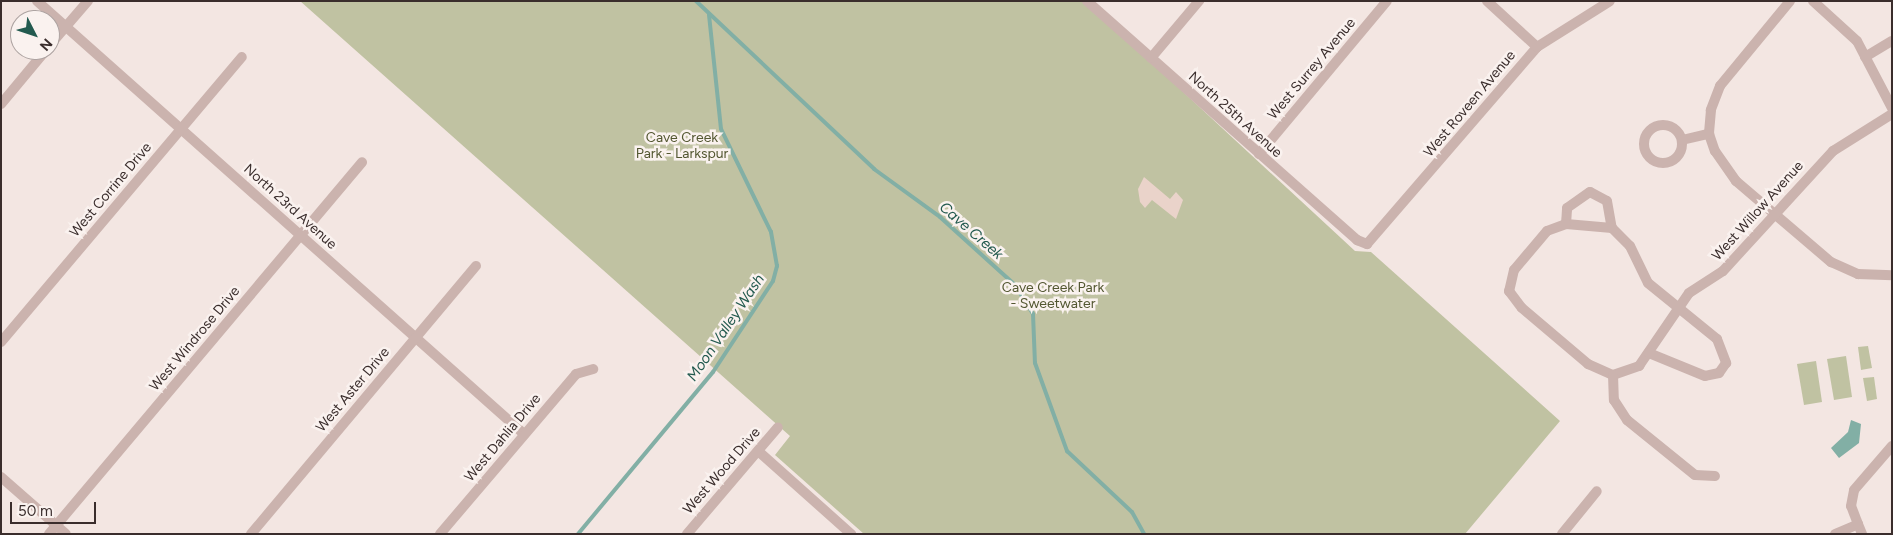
<!DOCTYPE html>
<html>
<head>
<meta charset="utf-8">
<style>
	body { margin:0 }
	#map { position:relative; width:1893px; height:535px; overflow:hidden; background:#f3e6e2; font-family:Figtree,sans-serif }
	div>[style] { position:absolute }
	.green>* { inset:0; background:#c0c2a2 }
	.plaza>* { inset:0; background:#ead3ca }
	.water>* { inset:0; background:#82afa5 }
	.stream>* { height:4px; margin:-2px; padding:0 2px; transform-origin:2px; border-radius:2px; background:#82afa5 }
	.minor>* { height:10px; margin:-5px; padding:0 5px; transform-origin:5px; border-radius:5px; background:#cbb3ae }
	.minor>.ring { margin:-5px; padding:0; box-sizing:content-box; background:none; border:10px solid #cbb3ae; border-radius:50% }
	span { translate:-50% -50%; white-space:nowrap; text-align:center; line-height:1.15; -webkit-text-stroke:5px #faf2ef; paint-order:stroke }
	.street-label { font-size:14px; color:#3a2d2c }
	.park-label { font-size:14px; color:#535731 }
	.water-label { font-size:15px; color:#235a4f; font-style:italic }
	.frame { position:absolute; inset:0; border:2px solid #3a2d2c; pointer-events:none }
	.north { position:absolute; left:10px; top:10px; width:50px; height:50px; box-sizing:border-box; background:#faf2ef; border:1px solid #ada3a1; border-radius:50%; rotate:131deg; font-size:14px; font-weight:700; line-height:20px; text-align:center; color:#3a2d2c }
	.north::after { content:''; display:block; margin:auto; width:18px; height:22px; background:#235a4f; clip-path:polygon(50% 0,100% 100%,50% 72%,0 100%) }
	.scale { position:absolute; left:10px; top:502px; width:86px; height:22px; box-sizing:border-box; border:2px solid #3a2d2c; border-top:0; padding-left:6px; font-size:15px; line-height:18px; white-space:nowrap; color:#3a2d2c; -webkit-text-stroke:4px #faf2ef; paint-order:stroke }
</style>
</head>
<body>
<div id="map">
	<div class="green">
		<div style="clip-path:polygon(300px 1px,1085px 1px,1355px 251px,1371px 252px,1560px 421px,1465px 534px,864px 534px,775px 455px,790px 436px)"></div>
		<div style="clip-path:polygon(1868px 346px,1872px 368px,1861px 370px,1858px 347px)"></div>
		<div style="clip-path:polygon(1846px 356px,1852px 397px,1834px 400px,1827px 359px)"></div>
		<div style="clip-path:polygon(1816px 361px,1822px 402px,1804px 405px,1797px 364px)"></div>
		<div style="clip-path:polygon(1874px 377px,1877px 399px,1867px 401px,1863px 378px)"></div>
	</div>
	<div class="plaza">
		<div style="clip-path:polygon(1144px 177px,1170px 199px,1176px 192px,1183px 200px,1176px 219px,1152px 200px,1145px 208px,1140px 202px,1138px 189px)"></div>
	</div>
	<div class="water">
		<div style="clip-path:polygon(1851px 420px,1861px 424px,1859px 443px,1839px 458px,1831px 448px,1848px 432px)"></div>
	</div>
	<div class="stream">
		<div style="left:696px;top:1px;width:245px;rotate:43.3deg"></div>
		<div style="left:874px;top:169px;width:82px;rotate:36deg"></div>
		<div style="left:940px;top:217px;width:101px;rotate:42.2deg"></div>
		<div style="left:1015px;top:285px;width:34px;rotate:58deg"></div>
		<div style="left:1033px;top:314px;width:49px;rotate:87.7deg"></div>
		<div style="left:1035px;top:363px;width:94px;rotate:70deg"></div>
		<div style="left:1067px;top:451px;width:89px;rotate:43.2deg"></div>
		<div style="left:1132px;top:512px;width:25px;rotate:61deg"></div>
		<div style="left:578px;top:534px;width:211px;rotate:-50.2deg"></div>
		<div style="left:713px;top:372px;width:109px;rotate:-56.6deg"></div>
		<div style="left:773px;top:281px;width:16px;rotate:-75deg"></div>
		<div style="left:777px;top:266px;width:35px;rotate:-100deg"></div>
		<div style="left:771px;top:232px;width:114px;rotate:-115.9deg"></div>
		<div style="left:721px;top:129px;width:115px;rotate:-96deg"></div>
	</div>
	<div class="minor">
		<div style="left:37px;top:1px;width:652px;rotate:41.64deg"></div>
		<div style="left:1087px;top:1px;width:361px;rotate:41.5deg"></div>
		<div style="left:1357px;top:240px;width:11px;rotate:22deg"></div>
		<div style="left:1367px;top:244px;width:260px;rotate:-49.2deg"></div>
		<div style="left:1537px;top:47px;width:86px;rotate:-32.2deg"></div>
		<div style="left:1487px;top:1px;width:68px;rotate:42.6deg"></div>
		<div style="left:1790px;top:1px;width:110px;rotate:129.5deg"></div>
		<div style="left:1720px;top:86px;width:26px;rotate:111deg"></div>
		<div style="left:1711px;top:110px;width:24px;rotate:95deg"></div>
		<div style="left:1709px;top:134px;width:18px;rotate:71deg"></div>
		<div style="left:1715px;top:151px;width:37px;rotate:55deg"></div>
		<div style="left:1736px;top:181px;width:125px;rotate:40.5deg"></div>
		<div style="left:1831px;top:262px;width:30px;rotate:24deg"></div>
		<div style="left:1858px;top:274px;width:34px;rotate:2deg"></div>
		<div style="left:1813px;top:1px;width:59px;rotate:42.3deg"></div>
		<div style="left:1857px;top:41px;width:76px;rotate:62.4deg"></div>
		<div style="left:50px;top:45px;width:58px;rotate:-49.2deg"></div>
		<div style="left:1865px;top:57px;width:31px;rotate:-31deg"></div>
		<div style="left:1151px;top:58px;width:75px;rotate:-49.9deg"></div>
		<div style="left:1px;top:104px;width:70px;rotate:-50.2deg"></div>
		<div class="ring" style="left:1644px;top:125px;width:28px;height:28px"></div>
		<div style="left:1682px;top:140px;width:28px;rotate:-13deg"></div>
		<div style="left:1259px;top:154px;width:199px;rotate:-50.1deg"></div>
		<div style="left:1566px;top:224px;width:16px;rotate:-86deg"></div>
		<div style="left:1567px;top:208px;width:28px;rotate:-35deg"></div>
		<div style="left:1590px;top:192px;width:19px;rotate:28deg"></div>
		<div style="left:1607px;top:201px;width:27px;rotate:80deg"></div>
		<div style="left:1612px;top:228px;width:46px;rotate:-175deg"></div>
		<div style="left:1566px;top:224px;width:20px;rotate:160deg"></div>
		<div style="left:1547px;top:231px;width:51px;rotate:130.2deg"></div>
		<div style="left:1514px;top:270px;width:22px;rotate:103deg"></div>
		<div style="left:1509px;top:291px;width:21px;rotate:53deg"></div>
		<div style="left:1522px;top:308px;width:87px;rotate:40.3deg"></div>
		<div style="left:1588px;top:364px;width:27px;rotate:24deg"></div>
		<div style="left:1613px;top:375px;width:28px;rotate:-19deg"></div>
		<div style="left:1639px;top:366px;width:88px;rotate:-55.6deg"></div>
		<div style="left:1689px;top:293px;width:40px;rotate:-32.9deg"></div>
		<div style="left:1723px;top:271px;width:163px;rotate:-47.5deg"></div>
		<div style="left:1833px;top:151px;width:70px;rotate:-32.1deg"></div>
		<div style="left:1612px;top:228px;width:25px;rotate:45deg"></div>
		<div style="left:1630px;top:246px;width:41px;rotate:64.1deg"></div>
		<div style="left:1648px;top:283px;width:89px;rotate:39.1deg"></div>
		<div style="left:1717px;top:339px;width:26px;rotate:69deg"></div>
		<div style="left:1726px;top:363px;width:12px;rotate:125deg"></div>
		<div style="left:1719px;top:373px;width:14px;rotate:168deg"></div>
		<div style="left:1705px;top:376px;width:61px;rotate:-157.7deg"></div>
		<div style="left:1px;top:342px;width:373px;rotate:-49.8deg"></div>
		<div style="left:1613px;top:375px;width:25px;rotate:88deg"></div>
		<div style="left:1614px;top:400px;width:24px;rotate:57deg"></div>
		<div style="left:1627px;top:420px;width:87px;rotate:39deg"></div>
		<div style="left:1695px;top:475px;width:20px;rotate:3deg"></div>
		<div style="left:758px;top:451px;width:125px;rotate:41.7deg"></div>
		<div style="left:1px;top:477px;width:86px;rotate:41.2deg"></div>
		<div style="left:1858px;top:524px;width:11px;rotate:68deg"></div>
		<div style="left:49px;top:534px;width:486px;rotate:-49.9deg"></div>
		<div style="left:251px;top:534px;width:350px;rotate:-50deg"></div>
		<div style="left:440px;top:534px;width:210px;rotate:-49.6deg"></div>
		<div style="left:576px;top:374px;width:18px;rotate:-16deg"></div>
		<div style="left:687px;top:534px;width:140px;rotate:-49.6deg"></div>
		<div style="left:1562px;top:534px;width:55px;rotate:-50.9deg"></div>
		<div style="left:1835px;top:534px;width:25px;rotate:-23deg"></div>
		<div style="left:1858px;top:524px;width:19px;rotate:-111deg"></div>
		<div style="left:1851px;top:506px;width:16px;rotate:-79deg"></div>
		<div style="left:1854px;top:490px;width:58px;rotate:-49.2deg"></div>
	</div>
	<div class="street-label">
		<span style="left:1312px;top:69px;rotate:-50deg">West Surrey Avenue</span>
		<span style="left:1470px;top:104px;rotate:-50deg">West Roveen Avenue</span>
		<span style="left:1235px;top:115px;rotate:42deg">North 25th Avenue</span>
		<span style="left:111px;top:190px;rotate:-50deg">West Corrine Drive</span>
		<span style="left:290px;top:207px;rotate:42deg">North 23rd Avenue</span>
		<span style="left:1758px;top:211px;rotate:-48deg">West Willow Avenue</span>
		<span style="left:195px;top:339px;rotate:-50deg">West Windrose Drive</span>
		<span style="left:353px;top:390px;rotate:-50deg">West Aster Drive</span>
		<span style="left:503px;top:438px;rotate:-50deg">West Dahlia Drive</span>
		<span style="left:722px;top:471px;rotate:-49deg">West Wood Drive</span>
	</div>
	<div class="park-label">
		<span style="left:682px;top:146px">Cave Creek<br>Park - Larkspur</span>
		<span style="left:1053px;top:296px">Cave Creek Park<br>- Sweetwater</span>
	</div>
	<div class="water-label">
		<span style="left:971px;top:231px;rotate:41deg">Cave Creek</span>
		<span style="left:726px;top:328px;rotate:-56deg">Moon Valley Wash</span>
	</div>
	<div class="frame"></div>
	<div class="north">N</div>
	<div class="scale">50 m</div>
</div>
</body>
</html>
